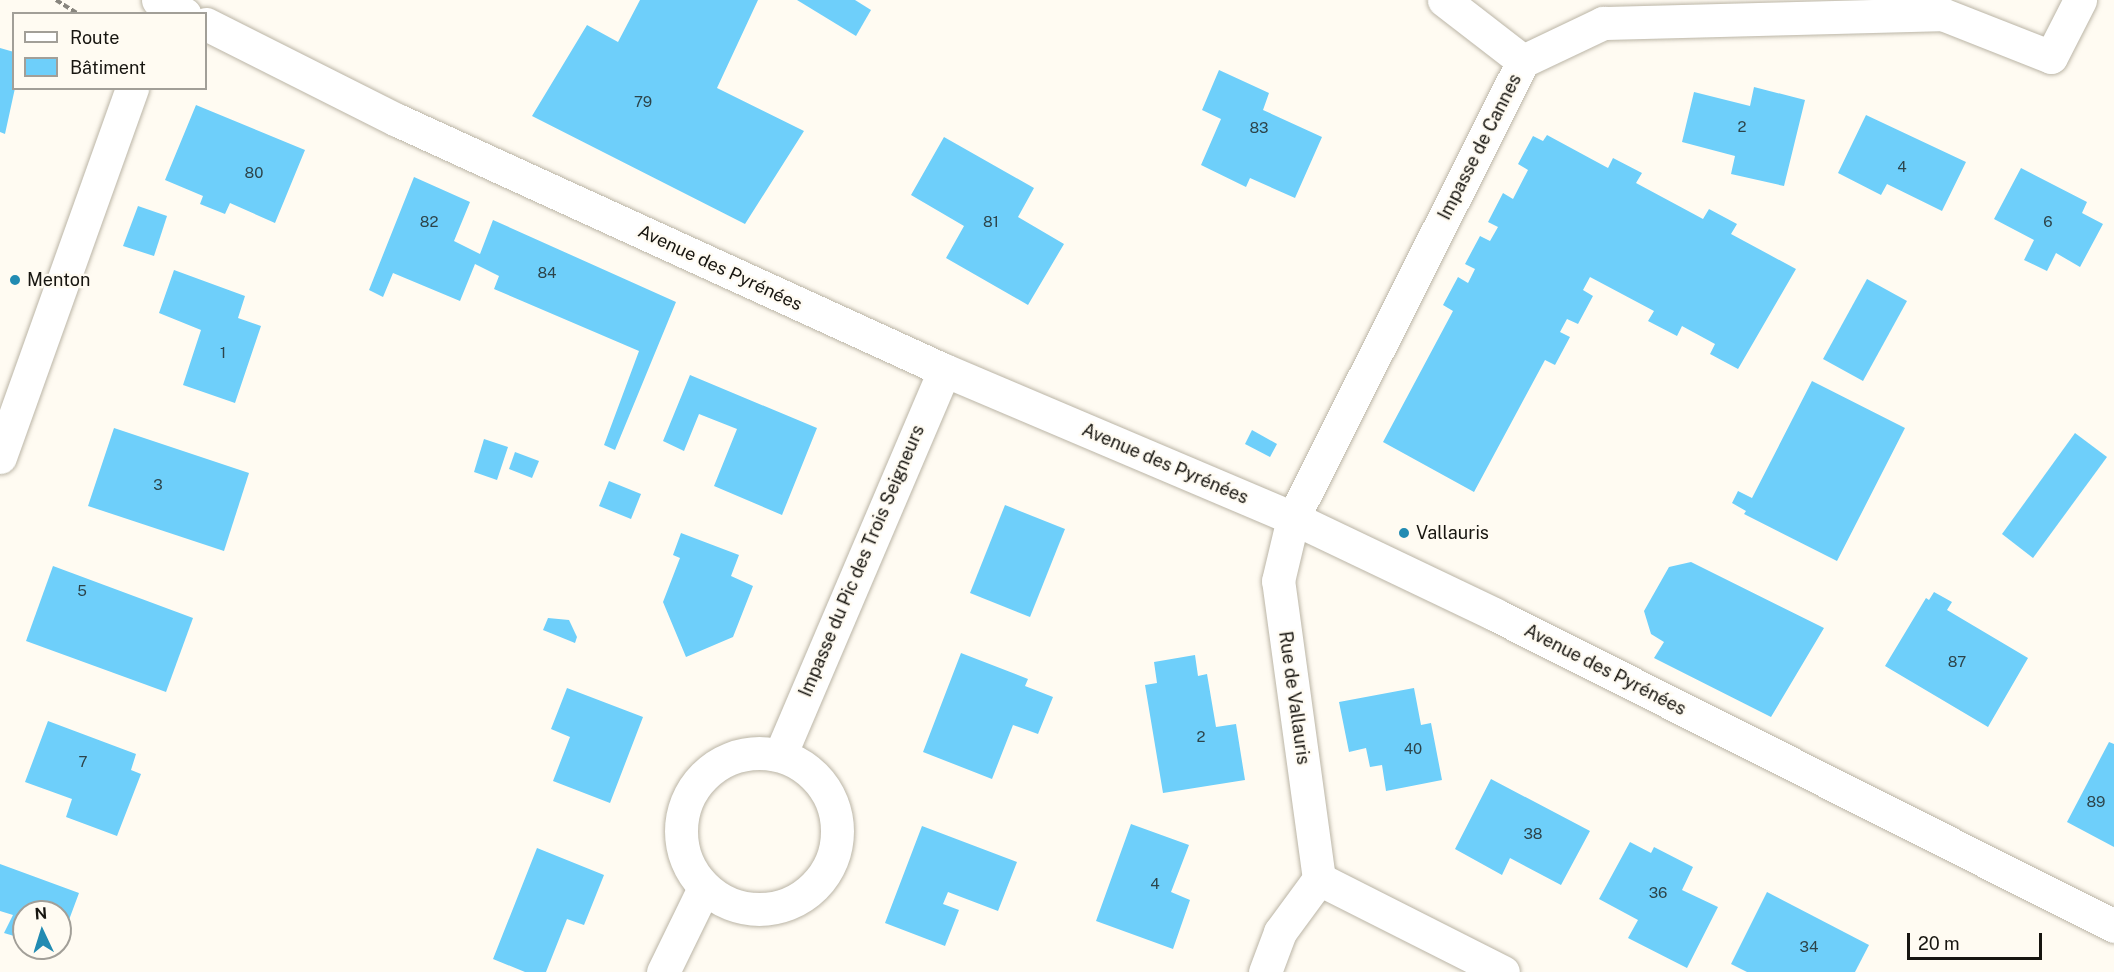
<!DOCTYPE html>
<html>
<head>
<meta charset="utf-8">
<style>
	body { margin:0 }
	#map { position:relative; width:2114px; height:972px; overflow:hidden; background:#fffbf2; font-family:"Public Sans",sans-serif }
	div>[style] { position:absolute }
	.building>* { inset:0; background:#6ecffa }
	.path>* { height:4px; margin-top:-2px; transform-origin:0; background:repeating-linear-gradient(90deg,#88857e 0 6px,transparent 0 9px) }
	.roads { filter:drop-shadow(0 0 2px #bbb5a6) drop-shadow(0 0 2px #bbb5a6) }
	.minor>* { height:33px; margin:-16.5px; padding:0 16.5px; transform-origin:16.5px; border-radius:16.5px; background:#fff }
	.minor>.ring { margin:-16.5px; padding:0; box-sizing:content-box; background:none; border:33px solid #fff; border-radius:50% }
	.tertiary>* { height:33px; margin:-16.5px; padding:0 16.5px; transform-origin:16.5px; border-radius:16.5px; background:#fff }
	.secondary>* { height:33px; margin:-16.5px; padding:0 16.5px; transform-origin:16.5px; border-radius:16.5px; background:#fff }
	.dots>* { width:16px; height:16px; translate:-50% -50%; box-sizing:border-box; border:3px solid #fffbf2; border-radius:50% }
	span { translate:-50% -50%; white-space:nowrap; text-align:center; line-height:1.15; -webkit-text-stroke:4.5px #fffbf2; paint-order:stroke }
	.number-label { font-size:15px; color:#2d444a }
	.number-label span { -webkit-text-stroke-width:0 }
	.street-label { font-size:18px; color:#171510 }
	.poi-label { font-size:18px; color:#171510 }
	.left { translate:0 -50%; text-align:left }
	.legend { position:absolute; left:12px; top:12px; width:195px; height:78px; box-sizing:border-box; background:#fffbf2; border:2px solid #a29f98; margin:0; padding:8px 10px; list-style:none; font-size:18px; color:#171510 }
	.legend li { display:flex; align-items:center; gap:12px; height:30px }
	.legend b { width:30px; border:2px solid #a29f98 }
	.north { position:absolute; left:12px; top:900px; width:60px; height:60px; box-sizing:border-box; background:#fffbf2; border:2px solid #a29f98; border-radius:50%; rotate:356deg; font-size:16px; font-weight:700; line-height:24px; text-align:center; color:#171510 }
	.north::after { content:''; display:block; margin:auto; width:21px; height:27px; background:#228bb2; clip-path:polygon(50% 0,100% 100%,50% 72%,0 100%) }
	.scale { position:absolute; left:1907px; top:933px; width:135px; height:27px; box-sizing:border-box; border:3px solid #171510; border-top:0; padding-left:8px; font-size:18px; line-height:21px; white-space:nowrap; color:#171510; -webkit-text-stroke:4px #fffbf2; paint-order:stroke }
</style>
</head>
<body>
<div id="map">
	<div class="building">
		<div style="clip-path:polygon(640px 0,758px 0,717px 88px,804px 131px,745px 224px,532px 116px,587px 25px,618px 42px)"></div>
		<div style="clip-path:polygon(797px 0,855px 0,871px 10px,856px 36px)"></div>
		<div style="clip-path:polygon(0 48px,14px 52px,15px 88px,5px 134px,0 132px)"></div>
		<div style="clip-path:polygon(1219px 70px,1269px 93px,1263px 110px,1322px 137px,1295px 198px,1250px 178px,1246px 187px,1201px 165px,1221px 119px,1202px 110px)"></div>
		<div style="clip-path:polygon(1754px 87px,1805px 100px,1784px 186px,1731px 174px,1735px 156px,1682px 142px,1694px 92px,1750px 106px)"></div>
		<div style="clip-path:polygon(196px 105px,305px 150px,275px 223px,230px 203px,225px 214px,200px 204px,203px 196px,165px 180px)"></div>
		<div style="clip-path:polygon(1866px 115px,1966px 162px,1942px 211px,1887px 184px,1881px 195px,1838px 173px)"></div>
		<div style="clip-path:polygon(1547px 135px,1608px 168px,1613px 158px,1642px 173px,1636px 183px,1703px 219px,1709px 209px,1737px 224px,1731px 234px,1796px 269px,1738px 369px,1710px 354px,1715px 344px,1682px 326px,1677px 336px,1648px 321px,1654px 311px,1590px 277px,1583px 290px,1593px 296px,1578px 324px,1567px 319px,1560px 332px,1570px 337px,1555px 365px,1545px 360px,1474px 492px,1383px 442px,1453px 311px,1443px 305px,1458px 277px,1468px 283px,1475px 269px,1465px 264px,1480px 236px,1490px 241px,1498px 227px,1488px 222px,1503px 193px,1513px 199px,1528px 170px,1518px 164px,1533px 136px,1543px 141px)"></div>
		<div style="clip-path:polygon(944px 137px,1034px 188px,1018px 217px,1064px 244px,1028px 305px,946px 258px,964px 226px,911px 195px)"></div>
		<div style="clip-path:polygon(2021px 168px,2087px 202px,2082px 213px,2103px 224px,2080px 267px,2056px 253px,2047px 271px,2024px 260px,2034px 240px,1994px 219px)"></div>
		<div style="clip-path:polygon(414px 177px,470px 202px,454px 241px,480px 254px,493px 220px,676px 302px,615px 450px,604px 445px,639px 351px,494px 289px,499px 276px,475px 264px,460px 301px,393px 273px,383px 297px,369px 290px)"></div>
		<div style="clip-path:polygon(138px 206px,167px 216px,154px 256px,123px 246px)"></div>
		<div style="clip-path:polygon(174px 270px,245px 296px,238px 318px,261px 326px,235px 403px,183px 385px,201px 330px,159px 313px)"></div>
		<div style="clip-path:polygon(1867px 279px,1907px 301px,1863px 381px,1823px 359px)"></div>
		<div style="clip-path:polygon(690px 375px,817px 428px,782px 515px,714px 486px,737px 429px,699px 414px,684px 451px,663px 441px)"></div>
		<div style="clip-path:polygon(1812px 381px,1905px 428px,1837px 561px,1744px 514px,1746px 511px,1732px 503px,1738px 491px,1752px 498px)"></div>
		<div style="clip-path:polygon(114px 428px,249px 473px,224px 551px,88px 506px)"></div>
		<div style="clip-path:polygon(1252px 430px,1277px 444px,1270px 457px,1245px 444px)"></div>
		<div style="clip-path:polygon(2075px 433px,2107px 457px,2033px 558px,2002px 534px)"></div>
		<div style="clip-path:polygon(484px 439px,508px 447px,497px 480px,474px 472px)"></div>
		<div style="clip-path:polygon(515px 452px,539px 461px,532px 478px,509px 469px)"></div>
		<div style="clip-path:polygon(609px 481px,641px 494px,631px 519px,599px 506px)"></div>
		<div style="clip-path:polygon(1005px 505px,1065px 529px,1030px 617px,970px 593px)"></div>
		<div style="clip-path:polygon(681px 533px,739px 555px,731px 576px,753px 586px,733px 637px,686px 657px,663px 602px,680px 558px,673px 555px)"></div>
		<div style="clip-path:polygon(1691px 562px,1824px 628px,1771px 717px,1654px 658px,1664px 642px,1651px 634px,1644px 611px,1669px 567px)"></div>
		<div style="clip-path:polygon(53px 566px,193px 618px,166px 692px,26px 641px)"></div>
		<div style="clip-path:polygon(1934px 592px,1952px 602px,1947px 610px,2028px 658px,1988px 727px,1885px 666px,1926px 598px,1929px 600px)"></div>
		<div style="clip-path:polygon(548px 618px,569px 620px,577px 637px,575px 643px,543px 630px)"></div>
		<div style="clip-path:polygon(961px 653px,1028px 679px,1025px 686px,1053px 697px,1038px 734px,1013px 725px,992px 779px,923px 752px)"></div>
		<div style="clip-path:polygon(1195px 655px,1198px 676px,1207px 674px,1216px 727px,1236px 724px,1245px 780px,1163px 793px,1145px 685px,1157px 683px,1154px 662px)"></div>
		<div style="clip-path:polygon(567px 688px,643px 717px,610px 803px,553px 781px,570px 737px,551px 729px)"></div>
		<div style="clip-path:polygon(1414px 688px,1421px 725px,1431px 723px,1442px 780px,1386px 791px,1382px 765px,1370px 767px,1366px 748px,1349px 752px,1339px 702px)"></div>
		<div style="clip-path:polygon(48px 721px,136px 754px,131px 770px,141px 774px,117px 836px,66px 817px,72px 799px,25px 782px)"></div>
		<div style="clip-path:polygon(2109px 742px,2114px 744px,2114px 847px,2067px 822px)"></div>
		<div style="clip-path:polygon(1491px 779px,1590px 831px,1561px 885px,1510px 858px,1502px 875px,1455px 849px)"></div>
		<div style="clip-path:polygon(1131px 824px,1189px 845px,1171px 892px,1190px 900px,1173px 949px,1096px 921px)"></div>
		<div style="clip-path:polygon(922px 826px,1017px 862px,998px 911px,948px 892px,943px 904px,959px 910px,945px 946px,885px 923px)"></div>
		<div style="clip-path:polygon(1630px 842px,1651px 853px,1654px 847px,1693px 867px,1682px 890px,1718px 907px,1687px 968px,1628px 938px,1638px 920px,1599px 899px)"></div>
		<div style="clip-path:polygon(537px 848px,604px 875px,584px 925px,567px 919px,546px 972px,525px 972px,493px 959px)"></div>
		<div style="clip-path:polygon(0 864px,79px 893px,60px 944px,60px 912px,24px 912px,24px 939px,4px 933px,13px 915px,0 911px)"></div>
		<div style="clip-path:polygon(1767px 892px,1869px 945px,1855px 972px,1747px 972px,1731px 964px)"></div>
	</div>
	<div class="path">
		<div style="left:56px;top:0;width:26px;rotate:32deg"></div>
	</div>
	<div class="roads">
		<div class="minor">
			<div style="left:1444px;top:0;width:100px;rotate:37.7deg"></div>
			<div style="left:781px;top:753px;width:416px;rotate:-66.9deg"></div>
			<div class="ring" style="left:681px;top:753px;width:123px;height:123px"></div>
			<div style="left:1319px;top:879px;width:206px;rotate:26.8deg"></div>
			<div style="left:663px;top:972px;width:93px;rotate:-64deg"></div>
			<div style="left:1265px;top:972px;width:43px;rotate:-69.4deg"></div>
			<div style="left:1280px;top:932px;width:66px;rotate:-53.7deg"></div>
			<div style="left:1319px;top:879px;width:301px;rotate:-97.8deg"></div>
			<div style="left:1278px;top:581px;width:65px;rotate:-76.6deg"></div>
			<div style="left:1293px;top:518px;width:512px;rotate:-63.28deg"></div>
			<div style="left:1523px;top:61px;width:89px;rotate:-25.4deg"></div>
			<div style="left:1603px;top:23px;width:339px;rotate:-1.5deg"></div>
			<div style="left:1942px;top:14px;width:117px;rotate:21.5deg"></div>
			<div style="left:2051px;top:57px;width:64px;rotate:-63deg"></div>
		</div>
		<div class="tertiary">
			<div style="left:0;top:457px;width:392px;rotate:-70.3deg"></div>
		</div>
		<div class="secondary">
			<div style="left:158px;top:0;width:30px;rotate:28deg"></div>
			<div style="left:206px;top:24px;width:214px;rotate:26.7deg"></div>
			<div style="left:397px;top:120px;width:601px;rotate:24.56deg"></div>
			<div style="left:944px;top:370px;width:379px;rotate:23deg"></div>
			<div style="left:1293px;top:518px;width:223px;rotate:25.5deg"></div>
			<div style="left:1494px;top:614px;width:694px;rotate:26.71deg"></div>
		</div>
	</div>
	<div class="dots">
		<div style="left:15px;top:280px;background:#228bb2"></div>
		<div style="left:1404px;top:533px;background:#228bb2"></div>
	</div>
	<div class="number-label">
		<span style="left:643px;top:102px">79</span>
		<span style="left:1742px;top:127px">2</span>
		<span style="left:1259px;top:128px">83</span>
		<span style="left:1902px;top:167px">4</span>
		<span style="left:254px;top:173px">80</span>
		<span style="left:429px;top:222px">82</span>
		<span style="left:991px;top:222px">81</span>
		<span style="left:2048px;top:222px">6</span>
		<span style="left:547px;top:273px">84</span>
		<span style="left:223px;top:353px">1</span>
		<span style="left:158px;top:485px">3</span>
		<span style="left:82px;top:591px">5</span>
		<span style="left:1957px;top:662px">87</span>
		<span style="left:1201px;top:737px">2</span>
		<span style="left:1413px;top:749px">40</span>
		<span style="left:83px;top:762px">7</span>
		<span style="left:2096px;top:802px">89</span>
		<span style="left:1533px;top:834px">38</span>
		<span style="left:1155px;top:884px">4</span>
		<span style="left:1658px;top:893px">36</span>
		<span style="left:1809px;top:947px">34</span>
	</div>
	<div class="street-label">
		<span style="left:1480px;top:147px;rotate:-63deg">Impasse de Cannes</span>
		<span style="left:720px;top:268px;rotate:25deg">Avenue des Pyrénées</span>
		<span style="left:1165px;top:464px;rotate:23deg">Avenue des Pyrénées</span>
		<span style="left:862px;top:561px;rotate:-67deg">Impasse du Pic des Trois Seigneurs</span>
		<span style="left:1605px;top:670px;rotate:27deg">Avenue des Pyrénées</span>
		<span style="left:1294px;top:698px;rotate:82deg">Rue de Vallauris</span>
	</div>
	<div class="poi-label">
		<span class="left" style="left:27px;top:280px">Menton</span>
		<span class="left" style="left:1416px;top:533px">Vallauris</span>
	</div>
	<ul class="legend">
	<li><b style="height:8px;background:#fff"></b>Route</li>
	<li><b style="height:16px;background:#6ecffa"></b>Bâtiment</li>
	</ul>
	<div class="north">N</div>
	<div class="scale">20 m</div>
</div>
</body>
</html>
